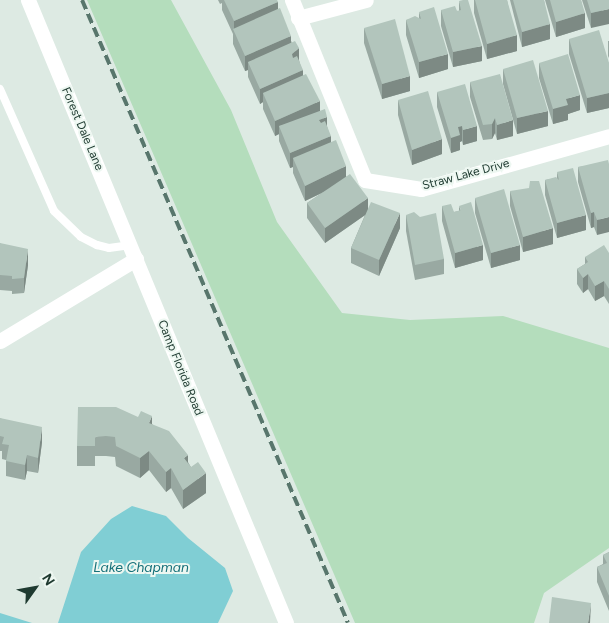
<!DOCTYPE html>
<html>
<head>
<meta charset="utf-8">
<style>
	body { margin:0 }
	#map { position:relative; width:609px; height:623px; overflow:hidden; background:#ddeae3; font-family:Figtree,sans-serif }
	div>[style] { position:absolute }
	.green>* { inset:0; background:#b4ddbc }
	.water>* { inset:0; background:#80ced4 }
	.lane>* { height:8px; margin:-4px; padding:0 4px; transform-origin:4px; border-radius:4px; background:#fff }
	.street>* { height:15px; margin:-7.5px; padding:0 7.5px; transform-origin:7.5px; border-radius:7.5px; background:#fff }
	.rail>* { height:4px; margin-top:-2px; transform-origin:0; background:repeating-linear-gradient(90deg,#58766c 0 10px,transparent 0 15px) }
	.wall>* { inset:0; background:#99a9a2 }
	.shaded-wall>* { inset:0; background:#7d8a84 }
	.building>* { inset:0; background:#b2c5bc }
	span { translate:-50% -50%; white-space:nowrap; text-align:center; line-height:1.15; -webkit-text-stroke:4px #edf7f1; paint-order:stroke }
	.street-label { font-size:12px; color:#1e3a30 }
	.water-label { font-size:14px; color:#157079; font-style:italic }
	.north { position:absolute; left:10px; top:563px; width:50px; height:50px; -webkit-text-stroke:4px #edf7f1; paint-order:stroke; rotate:58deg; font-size:14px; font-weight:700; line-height:20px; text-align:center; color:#1e3a30 }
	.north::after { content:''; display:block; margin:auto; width:18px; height:22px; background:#1e3a30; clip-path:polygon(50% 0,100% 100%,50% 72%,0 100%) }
</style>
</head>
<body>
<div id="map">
	<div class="green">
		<div style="clip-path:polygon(87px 0,171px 0,231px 110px,277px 222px,342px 313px,410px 320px,503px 316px,609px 348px,609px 548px,544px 593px,534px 623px,355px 623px)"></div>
	</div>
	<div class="water">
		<div style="clip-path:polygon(132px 506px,166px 516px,188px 538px,225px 568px,233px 591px,218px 623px,58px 623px,81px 552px,111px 519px)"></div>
		<div style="clip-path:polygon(0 613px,32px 623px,0 623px)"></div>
	</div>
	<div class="lane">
		<div style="left:0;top:89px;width:133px;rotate:66.1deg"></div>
		<div style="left:54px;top:211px;width:37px;rotate:44deg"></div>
		<div style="left:81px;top:237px;width:18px;rotate:27deg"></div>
		<div style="left:97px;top:245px;width:12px;rotate:14deg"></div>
		<div style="left:109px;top:248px;width:22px;rotate:-8deg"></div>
	</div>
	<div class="street">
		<div style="left:28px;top:0;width:674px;rotate:67.5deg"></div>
		<div style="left:292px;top:0;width:194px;rotate:67.9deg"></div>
		<div style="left:365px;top:180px;width:57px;rotate:9.1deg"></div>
		<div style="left:421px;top:189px;width:195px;rotate:-15.7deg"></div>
		<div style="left:298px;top:18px;width:70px;rotate:-14.8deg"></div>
		<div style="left:0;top:341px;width:159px;rotate:-31.1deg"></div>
	</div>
	<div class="rail">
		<div style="left:82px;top:0;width:677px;rotate:66.88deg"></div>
	</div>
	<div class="wall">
		<div style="clip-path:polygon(218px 0,277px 0,278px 9px,299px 60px,303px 75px,327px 126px,331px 142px,346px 176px,368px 209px,400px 228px,379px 276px,351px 263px,351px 248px,365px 215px,325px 243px,307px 218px,307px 203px,322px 193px,305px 201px,293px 173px,293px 167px,290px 168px,279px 141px,279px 134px,275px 136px,263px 109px,263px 102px,260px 104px,248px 77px,248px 70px,245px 71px,233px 44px,233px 34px,222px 10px,222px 3px,220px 4px)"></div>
		<div style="clip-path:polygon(474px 0,507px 0,517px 51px,487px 59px,474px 13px)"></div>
		<div style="clip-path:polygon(510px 0,544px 0,550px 39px,522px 47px)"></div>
		<div style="clip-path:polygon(545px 0,581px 0,585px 28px,556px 37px)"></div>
		<div style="clip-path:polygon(582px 0,609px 0,591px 28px)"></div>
		<div style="clip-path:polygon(459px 1px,482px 61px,453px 67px,441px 26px,441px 10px,459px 11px)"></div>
		<div style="clip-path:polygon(419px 12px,448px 69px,419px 78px,406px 35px,406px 20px,419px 18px)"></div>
		<div style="clip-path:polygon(364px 28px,410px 91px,382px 99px,364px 43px)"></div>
		<div style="clip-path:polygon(569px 39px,609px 63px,609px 108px,587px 113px,569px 54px)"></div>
		<div style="clip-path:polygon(608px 41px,609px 41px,609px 58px,608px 56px)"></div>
		<div style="clip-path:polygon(539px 63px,580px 110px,568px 114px,568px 120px,553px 124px,539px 78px)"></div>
		<div style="clip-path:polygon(503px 69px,548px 126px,517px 134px,503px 84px)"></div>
		<div style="clip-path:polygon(470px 82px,513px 136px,497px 140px,495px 133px,492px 139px,483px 140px,470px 97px)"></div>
		<div style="clip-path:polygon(437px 92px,477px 141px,463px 145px,462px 141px,460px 142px,460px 150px,451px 153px,437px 107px)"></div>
		<div style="clip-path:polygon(398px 100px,442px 154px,412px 165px,398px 115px)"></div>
		<div style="clip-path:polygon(609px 164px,597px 235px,594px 227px,591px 228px,578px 182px,578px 167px)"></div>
		<div style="clip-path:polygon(557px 172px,586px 230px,557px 238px,545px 195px,545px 180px,557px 178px)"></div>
		<div style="clip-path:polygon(510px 191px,553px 244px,523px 252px,510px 206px)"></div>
		<div style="clip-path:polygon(475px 198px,520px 260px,491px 268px,475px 213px)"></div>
		<div style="clip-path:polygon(442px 206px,454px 212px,459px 211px,459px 206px,483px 260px,455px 268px,442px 221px)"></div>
		<div style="clip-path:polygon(406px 215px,444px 259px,444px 274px,415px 280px,406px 231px)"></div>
		<div style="clip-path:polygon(0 243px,28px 265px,24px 293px,12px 294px,12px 291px,0 290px)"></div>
		<div style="clip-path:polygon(609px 253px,609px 304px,604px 296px,595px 301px,588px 289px,583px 293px,577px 284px,577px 269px,585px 264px,585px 257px)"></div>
		<div style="clip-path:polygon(138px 417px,152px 424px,188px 462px,206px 493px,183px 509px,171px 488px,166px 492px,149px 470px,140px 478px,116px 466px,115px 457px,106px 456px,95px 456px,95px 466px,77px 466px,77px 446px)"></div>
		<div style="clip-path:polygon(0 418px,42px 442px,38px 473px,27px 471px,25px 480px,6px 476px,6px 460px,2px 459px,2px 451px,0 451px)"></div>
		<div style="clip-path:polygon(609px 552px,609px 611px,597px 582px,597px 567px,603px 564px,603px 555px)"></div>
	</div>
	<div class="shaded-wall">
		<div style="clip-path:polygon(278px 2px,278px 17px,234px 31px,234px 21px)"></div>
		<div style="clip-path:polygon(609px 9px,609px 24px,591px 28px,591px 13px)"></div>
		<div style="clip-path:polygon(585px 13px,585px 28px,556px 37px,556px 22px)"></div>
		<div style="clip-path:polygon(550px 24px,550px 39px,522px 47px,522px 32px)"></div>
		<div style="clip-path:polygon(517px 35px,517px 51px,487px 59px,487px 44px)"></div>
		<div style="clip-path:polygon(291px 36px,291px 51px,248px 62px,248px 70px,245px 71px,245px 56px)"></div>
		<div style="clip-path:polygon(482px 46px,482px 61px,453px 67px,453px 52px)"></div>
		<div style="clip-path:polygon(299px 48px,299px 63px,292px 69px,292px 54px)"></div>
		<div style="clip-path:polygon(448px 54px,448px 69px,419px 78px,419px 62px)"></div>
		<div style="clip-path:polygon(303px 70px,303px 85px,263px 93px,263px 102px,260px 104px,260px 89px)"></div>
		<div style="clip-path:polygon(410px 76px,410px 91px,382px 99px,382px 84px)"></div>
		<div style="clip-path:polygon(609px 93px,609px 108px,587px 113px,587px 98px)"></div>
		<div style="clip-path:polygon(580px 95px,580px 110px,568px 114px,568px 120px,553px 124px,553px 109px,566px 99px)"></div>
		<div style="clip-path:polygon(320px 101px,320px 116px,279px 126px,279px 134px,275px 136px,275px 121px)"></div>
		<div style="clip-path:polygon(548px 111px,548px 126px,517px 134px,517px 118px)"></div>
		<div style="clip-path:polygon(327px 117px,327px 132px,319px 135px,319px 120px)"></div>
		<div style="clip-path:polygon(495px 118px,495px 133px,492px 139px,492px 124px)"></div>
		<div style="clip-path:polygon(513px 120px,513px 136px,497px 140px,497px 125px)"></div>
		<div style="clip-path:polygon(462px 126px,462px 141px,460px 142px,460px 150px,451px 153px,451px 138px,458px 127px)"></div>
		<div style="clip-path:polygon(477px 126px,477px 141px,463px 145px,463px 130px)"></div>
		<div style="clip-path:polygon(331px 136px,331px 151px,293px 158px,293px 167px,290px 168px,290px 153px)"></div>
		<div style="clip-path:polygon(442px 139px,442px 154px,412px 165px,412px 150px)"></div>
		<div style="clip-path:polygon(346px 166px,346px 181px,305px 201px,305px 186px)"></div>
		<div style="clip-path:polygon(368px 198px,368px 213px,325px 243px,325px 228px)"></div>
		<div style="clip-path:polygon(594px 212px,594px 227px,591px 228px,591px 213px)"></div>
		<div style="clip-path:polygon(400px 213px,400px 228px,379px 276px,379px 260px)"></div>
		<div style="clip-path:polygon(586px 215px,586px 230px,557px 238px,557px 223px)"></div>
		<div style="clip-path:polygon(609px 217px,609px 232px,597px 235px,597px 220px)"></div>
		<div style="clip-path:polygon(553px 228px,553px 244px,523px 252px,523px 237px)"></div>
		<div style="clip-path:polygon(483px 245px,483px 260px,455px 268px,455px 253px)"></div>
		<div style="clip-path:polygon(520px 245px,520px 260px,491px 268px,491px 253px)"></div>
		<div style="clip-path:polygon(28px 249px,28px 265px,24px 293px,24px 278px)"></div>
		<div style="clip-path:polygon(588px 274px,588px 289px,583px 293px,583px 278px)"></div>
		<div style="clip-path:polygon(604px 281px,604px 296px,595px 301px,595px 286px)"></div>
		<div style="clip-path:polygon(152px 416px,152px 436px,149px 423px)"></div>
		<div style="clip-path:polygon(42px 427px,42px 442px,38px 473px,38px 458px)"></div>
		<div style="clip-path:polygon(149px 451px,149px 470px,140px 478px,140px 458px)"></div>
		<div style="clip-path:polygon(27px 455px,27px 471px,25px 480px,25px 465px)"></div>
		<div style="clip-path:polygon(188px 455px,188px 475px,184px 458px)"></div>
		<div style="clip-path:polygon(171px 468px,171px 488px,166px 492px,166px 472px)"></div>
		<div style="clip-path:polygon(206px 473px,206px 493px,183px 509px,183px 490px)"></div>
		<div style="clip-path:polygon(591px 603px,590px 623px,588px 623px)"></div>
	</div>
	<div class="building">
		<div style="clip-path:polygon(224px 0,277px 0,278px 2px,234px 21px)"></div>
		<div style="clip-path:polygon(463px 0,468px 0,482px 46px,453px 52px,441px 10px,455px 6px,457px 11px,461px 10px,459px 1px)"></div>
		<div style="clip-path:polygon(475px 0,507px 0,517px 35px,487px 44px)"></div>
		<div style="clip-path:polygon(513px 0,544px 0,550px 24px,522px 32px)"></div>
		<div style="clip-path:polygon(550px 0,581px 0,585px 13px,556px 22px)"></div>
		<div style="clip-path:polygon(587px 0,609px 0,609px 9px,591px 13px)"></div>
		<div style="clip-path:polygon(434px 7px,448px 54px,419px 62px,406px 20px,415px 16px,421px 19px,419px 12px)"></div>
		<div style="clip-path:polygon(280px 8px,291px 36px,245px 56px,233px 29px)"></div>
		<div style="clip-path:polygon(395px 19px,410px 76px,382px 84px,364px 28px)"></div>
		<div style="clip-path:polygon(599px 30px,609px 63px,609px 93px,587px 98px,569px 39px)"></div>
		<div style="clip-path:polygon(295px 41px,299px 48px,292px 54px,293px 58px,297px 56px,303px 70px,260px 89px,248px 62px)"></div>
		<div style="clip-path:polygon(568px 54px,580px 95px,566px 99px,568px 105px,553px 109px,539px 63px)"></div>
		<div style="clip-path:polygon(533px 60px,548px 111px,517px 118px,503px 69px)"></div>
		<div style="clip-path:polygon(306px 74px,320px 101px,275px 121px,263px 93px)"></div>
		<div style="clip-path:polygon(500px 74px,513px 120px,497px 125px,495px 118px,492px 124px,483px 125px,470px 82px)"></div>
		<div style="clip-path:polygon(465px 84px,477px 126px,463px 130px,462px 126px,458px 127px,460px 135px,451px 138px,437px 92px)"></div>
		<div style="clip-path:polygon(428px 91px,442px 139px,412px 150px,398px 100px)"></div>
		<div style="clip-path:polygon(325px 109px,327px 117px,319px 120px,321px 123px,325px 121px,331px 136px,290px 153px,279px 126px)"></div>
		<div style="clip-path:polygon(336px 140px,346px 166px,305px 186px,293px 158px)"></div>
		<div style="clip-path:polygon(608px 160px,609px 164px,609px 217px,597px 220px,594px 212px,591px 213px,578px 167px)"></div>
		<div style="clip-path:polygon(573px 168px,586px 215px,557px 223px,545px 180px,556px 177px,559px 180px,557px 172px)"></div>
		<div style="clip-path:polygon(350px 174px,368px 198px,325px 228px,307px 203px)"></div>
		<div style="clip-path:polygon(530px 181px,539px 181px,553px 228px,523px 237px,510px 191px,529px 188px)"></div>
		<div style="clip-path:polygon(504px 189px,520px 245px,491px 253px,475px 198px)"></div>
		<div style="clip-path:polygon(371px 202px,400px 213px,379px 260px,351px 248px)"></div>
		<div style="clip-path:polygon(471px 202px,483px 245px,455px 253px,442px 206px,451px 204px,454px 212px,461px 210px,459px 206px)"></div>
		<div style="clip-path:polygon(414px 212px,420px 217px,436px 213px,444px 259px,415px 265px,406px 215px)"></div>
		<div style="clip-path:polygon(0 243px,28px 249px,24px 278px,12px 279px,12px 276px,0 275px)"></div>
		<div style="clip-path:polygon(604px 245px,609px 253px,609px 289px,604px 281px,595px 286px,588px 274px,583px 278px,577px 269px,588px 262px,585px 257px)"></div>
		<div style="clip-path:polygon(78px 407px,116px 407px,138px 417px,141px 411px,152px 416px,149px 423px,169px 431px,188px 455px,184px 458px,191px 467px,198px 462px,206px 473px,183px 490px,171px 468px,166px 472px,149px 451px,140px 458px,116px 446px,115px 437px,106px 436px,95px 437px,95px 446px,77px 446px)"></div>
		<div style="clip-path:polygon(0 418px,42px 427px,38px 458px,27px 455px,25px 465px,6px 461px,9px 445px,2px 444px,4px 437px,0 436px)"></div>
		<div style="clip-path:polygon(609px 552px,609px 596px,597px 567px,607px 563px,603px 555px)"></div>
		<div style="clip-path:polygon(552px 597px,591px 603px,588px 623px,549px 623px)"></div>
	</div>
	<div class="street-label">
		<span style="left:82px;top:129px;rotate:67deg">Forest Dale Lane</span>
		<span style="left:466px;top:175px;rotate:-15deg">Straw Lake Drive</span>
		<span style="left:180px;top:368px;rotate:68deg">Camp Florida Road</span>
	</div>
	<div class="water-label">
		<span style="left:141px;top:568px">Lake Chapman</span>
	</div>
	<div class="north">N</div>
</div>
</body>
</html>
